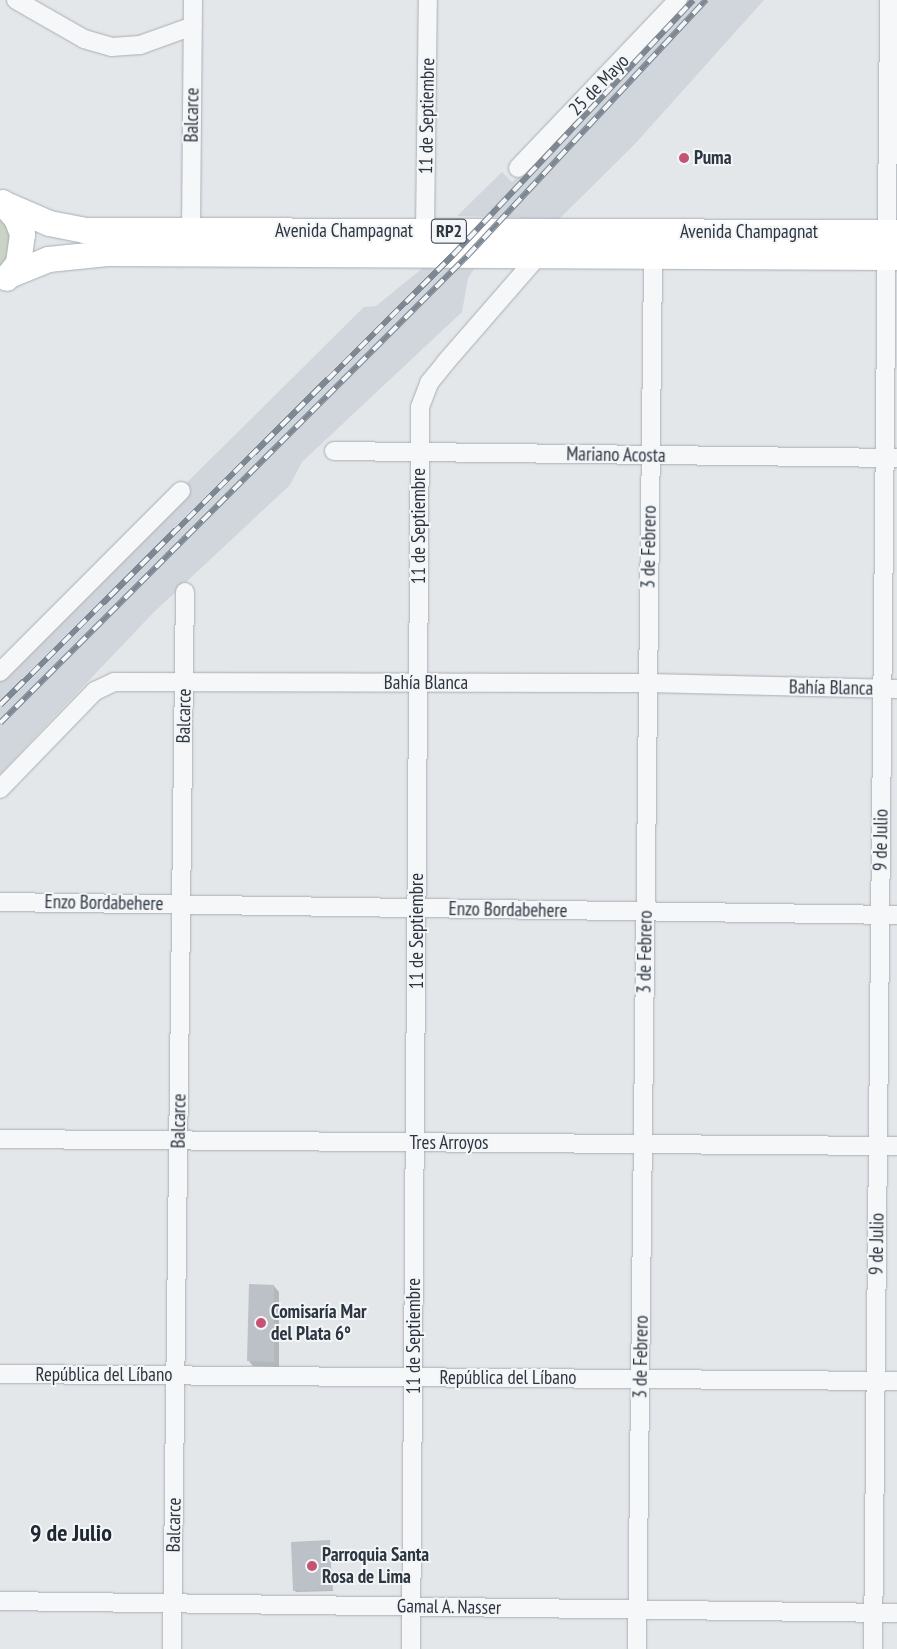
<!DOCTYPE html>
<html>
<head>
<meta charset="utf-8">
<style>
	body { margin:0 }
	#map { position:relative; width:897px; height:1649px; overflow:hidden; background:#e3e7ea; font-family:"PT Sans Narrow",sans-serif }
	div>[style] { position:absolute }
	.built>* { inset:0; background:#d1d6dc }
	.green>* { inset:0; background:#cad3c5 }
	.shadow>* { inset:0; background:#0003 }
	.building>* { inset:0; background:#bbc1c7 }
	.roads { filter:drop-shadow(0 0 1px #a8aeb4) drop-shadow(0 0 1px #a8aeb4) }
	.minor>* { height:18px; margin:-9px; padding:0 9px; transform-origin:9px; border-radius:9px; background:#f6f7f9 }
	.highway>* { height:25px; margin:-12.5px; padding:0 12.5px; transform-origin:12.5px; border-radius:12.5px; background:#fff }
	.rail>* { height:5.5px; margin-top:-2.75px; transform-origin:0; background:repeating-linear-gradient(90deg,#f3f5f7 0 11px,#7e8893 0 22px); box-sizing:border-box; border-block:1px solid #7e8893 }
	.dots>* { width:14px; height:14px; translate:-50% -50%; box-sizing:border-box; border:2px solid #f3f5f7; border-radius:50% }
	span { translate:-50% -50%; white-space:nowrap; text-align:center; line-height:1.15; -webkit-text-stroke:4px #f3f5f7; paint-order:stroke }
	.shield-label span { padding:1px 4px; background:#f3f5f7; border:1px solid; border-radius:4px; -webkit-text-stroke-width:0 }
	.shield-label { font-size:18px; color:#2c3641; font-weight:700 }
	.street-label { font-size:19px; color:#2c3641 }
	.poi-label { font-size:19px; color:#2c3641; font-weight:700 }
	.left { translate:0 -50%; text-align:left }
	.district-label { font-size:24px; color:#1e2732; font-weight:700 }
</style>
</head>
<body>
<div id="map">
	<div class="built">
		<div style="clip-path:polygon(687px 0,764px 0,634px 145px,559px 219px,457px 216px,502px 172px,512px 182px,598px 96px)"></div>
		<div style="clip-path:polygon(424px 267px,474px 269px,468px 278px,462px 312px,302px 462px,290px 485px,154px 612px,0 774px,0 668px,364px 307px,376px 306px)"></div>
	</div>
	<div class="green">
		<div style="clip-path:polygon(0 213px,6px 220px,12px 246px,0 271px)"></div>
	</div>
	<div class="shadow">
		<div style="clip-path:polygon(274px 1286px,279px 1292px,279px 1367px,253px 1366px,248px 1360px)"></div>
		<div style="clip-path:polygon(329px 1542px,333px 1591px,296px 1592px,295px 1591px)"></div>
	</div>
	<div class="building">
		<div style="clip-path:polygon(249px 1284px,274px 1285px,274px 1362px,247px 1361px)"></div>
		<div style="clip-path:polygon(330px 1540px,332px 1590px,293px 1591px,291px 1542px)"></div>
	</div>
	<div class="roads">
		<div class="minor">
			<div style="left:16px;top:0;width:78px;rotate:29.8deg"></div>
			<div style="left:84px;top:39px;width:29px;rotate:16deg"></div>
			<div style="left:112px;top:47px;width:28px;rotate:-4deg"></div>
			<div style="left:140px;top:45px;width:56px;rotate:-19.7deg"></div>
			<div style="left:518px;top:168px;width:232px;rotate:-46.4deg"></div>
			<div style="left:191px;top:230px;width:230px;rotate:-89.5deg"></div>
			<div style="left:425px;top:231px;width:231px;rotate:-89.3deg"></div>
			<div style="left:334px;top:451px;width:563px;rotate:0.71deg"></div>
			<div style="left:0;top:672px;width:256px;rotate:-45deg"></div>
			<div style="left:0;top:789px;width:136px;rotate:-45.9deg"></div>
			<div style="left:95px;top:691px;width:21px;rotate:-25deg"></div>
			<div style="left:114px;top:682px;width:534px;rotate:0.11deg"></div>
			<div style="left:648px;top:683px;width:249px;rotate:1.4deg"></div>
			<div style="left:0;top:902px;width:897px;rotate:0.83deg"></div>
			<div style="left:0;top:1139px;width:897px;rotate:0.45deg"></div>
			<div style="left:0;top:1374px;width:897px;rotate:0.45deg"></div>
			<div style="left:0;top:1601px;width:897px;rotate:0.77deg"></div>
			<div style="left:172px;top:1649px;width:1057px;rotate:-89.3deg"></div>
			<div style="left:411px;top:1649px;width:1242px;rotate:-89.58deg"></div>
			<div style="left:420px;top:407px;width:26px;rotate:-69deg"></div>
			<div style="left:429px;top:383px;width:26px;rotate:-51deg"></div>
			<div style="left:445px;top:363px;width:143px;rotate:-49deg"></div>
			<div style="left:637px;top:1649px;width:1393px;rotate:-89.34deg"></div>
			<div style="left:873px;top:1649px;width:1649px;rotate:-89.44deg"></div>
		</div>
		<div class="highway">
			<div style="left:2px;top:202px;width:21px;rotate:49deg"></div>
			<div style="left:16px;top:218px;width:17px;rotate:69deg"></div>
			<div style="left:22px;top:234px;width:29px;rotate:98deg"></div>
			<div style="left:18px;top:263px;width:19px;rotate:129deg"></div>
			<div style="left:5px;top:204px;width:48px;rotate:23.4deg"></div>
			<div style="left:49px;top:223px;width:36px;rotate:11deg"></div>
			<div style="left:84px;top:230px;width:813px;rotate:0.14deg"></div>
			<div style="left:9px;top:275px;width:42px;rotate:-22.3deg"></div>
			<div style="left:48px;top:259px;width:59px;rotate:-5.8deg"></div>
			<div style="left:107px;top:253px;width:790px;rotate:0.29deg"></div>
		</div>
	</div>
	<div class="rail">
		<div style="left:0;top:705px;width:639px;rotate:-44.81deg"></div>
		<div style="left:453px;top:255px;width:350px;rotate:-46.7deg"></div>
		<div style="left:0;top:723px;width:662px;rotate:-45deg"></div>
		<div style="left:468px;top:255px;width:349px;rotate:-47deg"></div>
	</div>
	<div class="dots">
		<div style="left:684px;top:158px;background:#c55373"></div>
		<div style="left:261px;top:1323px;background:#c55373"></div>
		<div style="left:312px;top:1566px;background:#c55373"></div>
	</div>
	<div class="shield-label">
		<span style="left:449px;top:231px">RP2</span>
	</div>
	<div class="street-label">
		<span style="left:599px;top:85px;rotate:-46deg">25 de Mayo</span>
		<span style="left:192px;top:115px;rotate:-89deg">Balcarce</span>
		<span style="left:427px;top:116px;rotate:-89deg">11 de Septiembre</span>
		<span style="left:344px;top:231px">Avenida Champagnat</span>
		<span style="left:749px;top:232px">Avenida Champagnat</span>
		<span style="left:616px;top:455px;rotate:1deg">Mariano Acosta</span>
		<span style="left:419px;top:526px;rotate:-90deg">11 de Septiembre</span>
		<span style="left:649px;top:547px;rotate:-89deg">3 de Febrero</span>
		<span style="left:426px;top:683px">Bahía Blanca</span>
		<span style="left:831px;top:688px;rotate:1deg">Bahía Blanca</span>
		<span style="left:184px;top:716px;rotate:-89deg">Balcarce</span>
		<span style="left:881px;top:840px;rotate:-89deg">9 de Julio</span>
		<span style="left:104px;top:903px;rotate:1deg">Enzo Bordabehere</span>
		<span style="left:508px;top:910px;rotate:1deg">Enzo Bordabehere</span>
		<span style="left:417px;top:931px;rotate:-90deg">11 de Septiembre</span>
		<span style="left:645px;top:952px;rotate:-89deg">3 de Febrero</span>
		<span style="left:179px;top:1121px;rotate:-89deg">Balcarce</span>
		<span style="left:449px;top:1143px">Tres Arroyos</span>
		<span style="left:877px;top:1244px;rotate:-89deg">9 de Julio</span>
		<span style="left:414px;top:1336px;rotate:-90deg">11 de Septiembre</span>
		<span style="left:641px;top:1357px;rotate:-89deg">3 de Febrero</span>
		<span style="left:104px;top:1375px">República del Líbano</span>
		<span style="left:508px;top:1378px">República del Líbano</span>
		<span style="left:174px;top:1525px;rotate:-89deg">Balcarce</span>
		<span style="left:449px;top:1607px;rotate:1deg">Gamal A. Nasser</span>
	</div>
	<div class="poi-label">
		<span class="left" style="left:694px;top:158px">Puma</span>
		<span class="left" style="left:271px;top:1323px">Comisaría Mar<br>del Plata 6°</span>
		<span class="left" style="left:322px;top:1566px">Parroquia Santa<br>Rosa de Lima</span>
	</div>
	<div class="district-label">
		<span style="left:71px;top:1533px">9 de Julio</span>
	</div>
</div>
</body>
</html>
